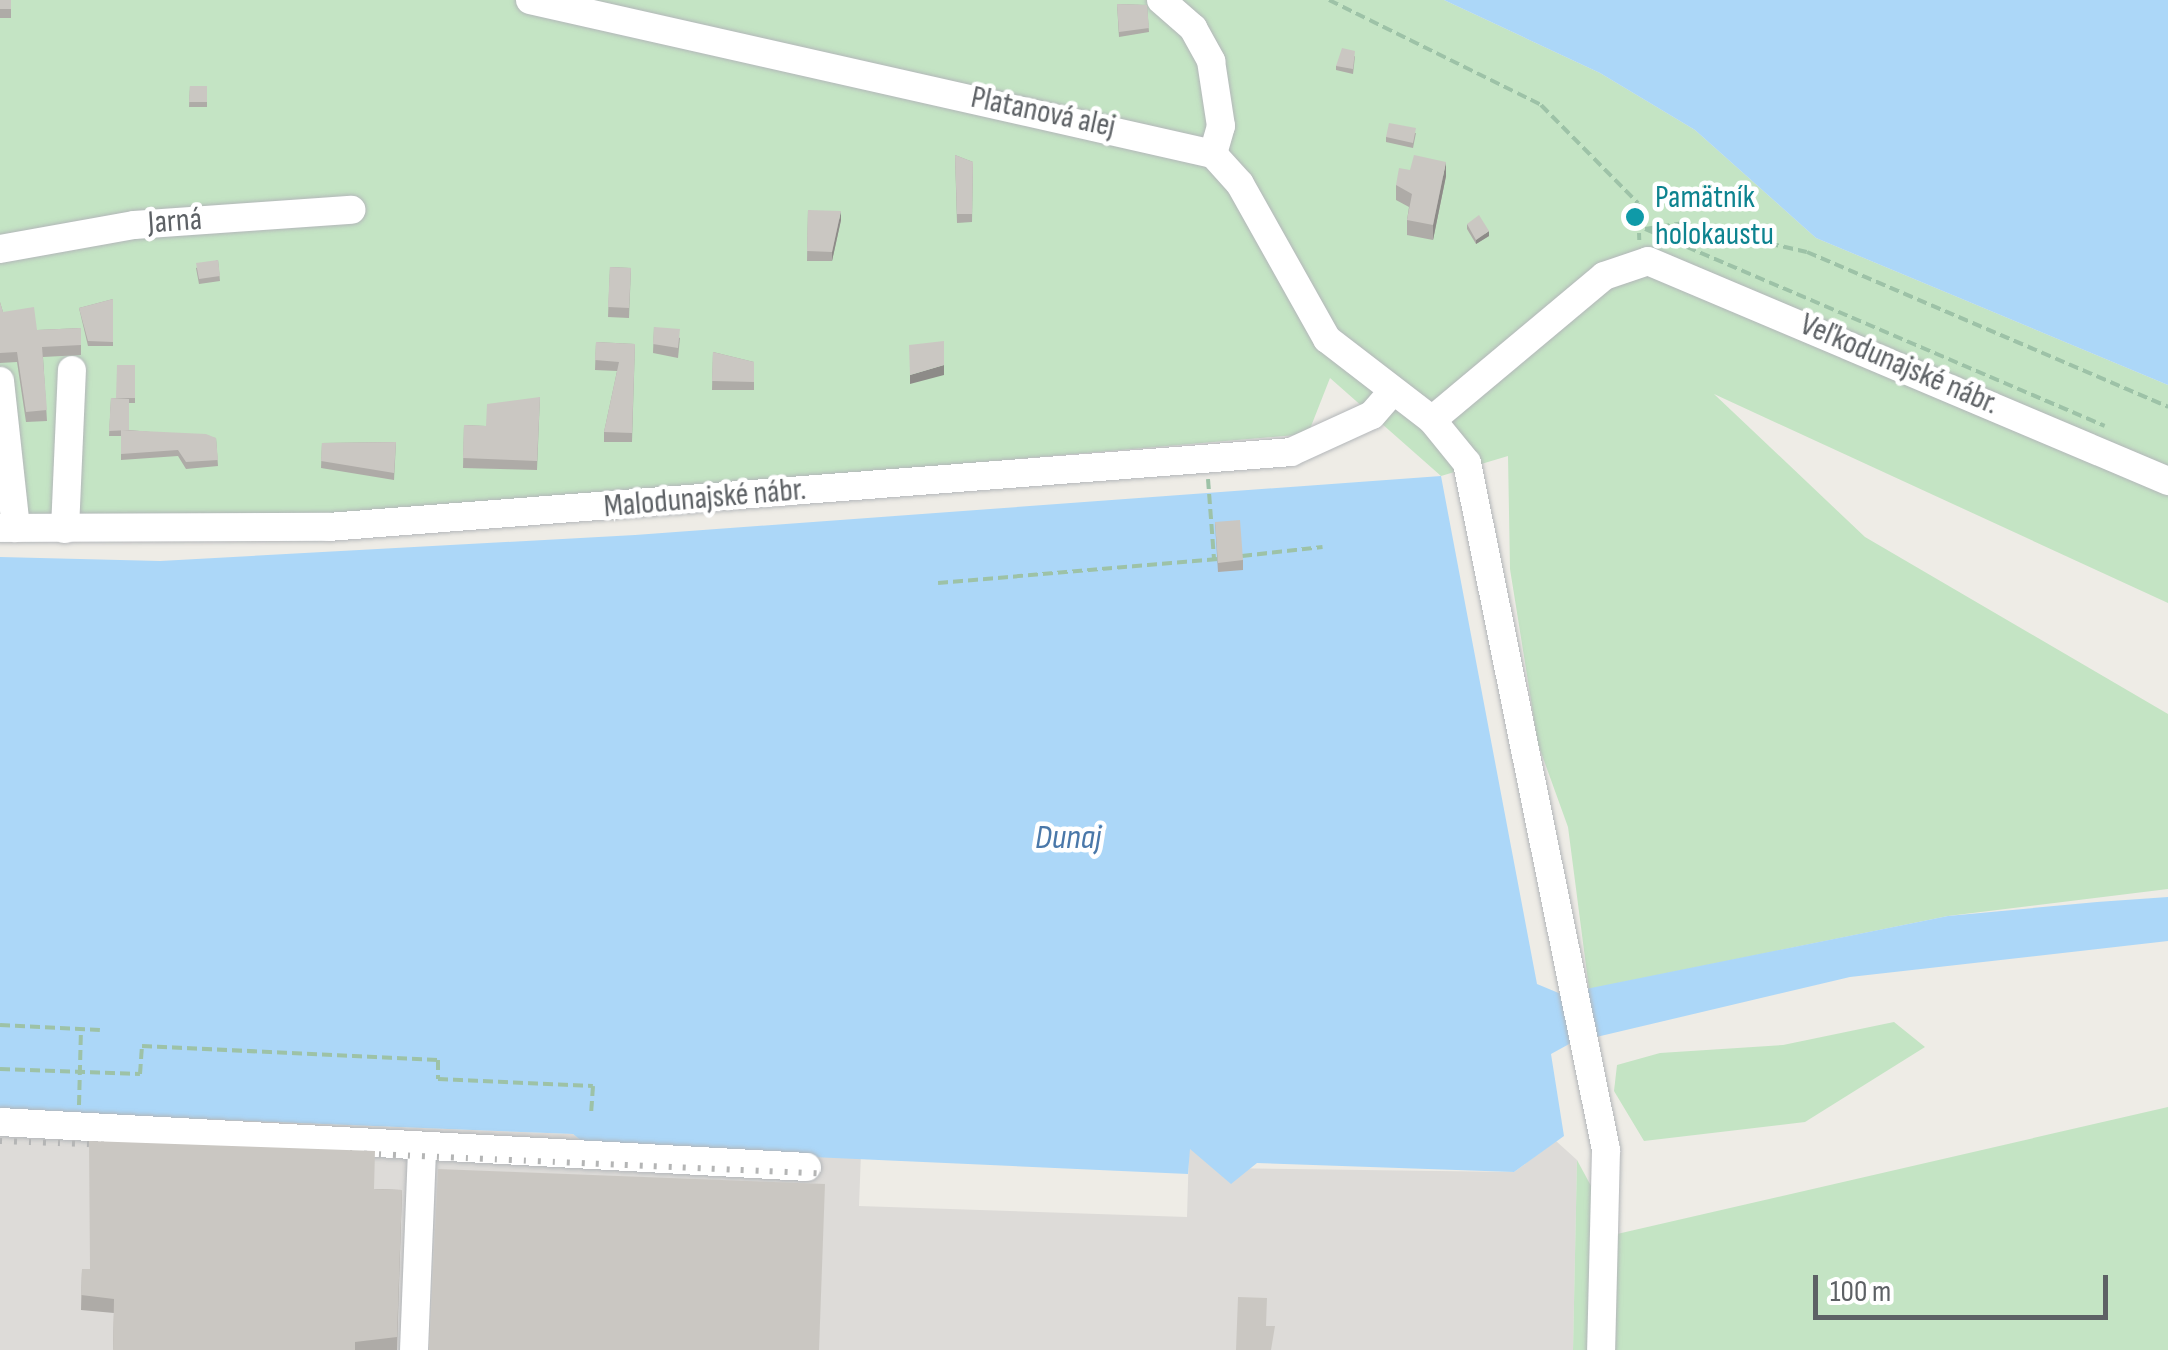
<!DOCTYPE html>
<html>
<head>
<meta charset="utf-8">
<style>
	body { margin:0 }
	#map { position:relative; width:2168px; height:1350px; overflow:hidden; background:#eeece6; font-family:"Sofia Sans Condensed",sans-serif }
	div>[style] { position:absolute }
	.industrial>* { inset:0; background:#dddbd8 }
	.green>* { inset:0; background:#c4e4c4 }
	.water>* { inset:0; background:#acd7f8 }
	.path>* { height:4px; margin-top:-2px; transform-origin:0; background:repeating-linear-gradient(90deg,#9dc2a7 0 10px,transparent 0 15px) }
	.roads { filter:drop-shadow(0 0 2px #b3b6b9) drop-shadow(0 0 2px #b3b6b9) }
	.minor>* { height:28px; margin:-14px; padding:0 14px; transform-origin:14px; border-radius:14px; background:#fff }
	.rail>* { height:6px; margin-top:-3px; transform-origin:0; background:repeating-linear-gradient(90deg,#b4b5b5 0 2.5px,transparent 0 14.5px) }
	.wall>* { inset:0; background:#aeaba7 }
	.shaded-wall>* { inset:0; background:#8d8b88 }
	.building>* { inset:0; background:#cac7c2 }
	.dots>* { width:28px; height:28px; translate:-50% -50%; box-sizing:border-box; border:5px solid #fff; border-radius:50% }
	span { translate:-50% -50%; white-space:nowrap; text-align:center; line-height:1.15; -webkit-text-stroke:9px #fff; paint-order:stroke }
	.street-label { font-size:32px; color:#5d6165 }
	.culture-label { font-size:32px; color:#0d838f }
	.left { translate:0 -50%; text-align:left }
	.water-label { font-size:35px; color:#4a78a9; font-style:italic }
	.scale { position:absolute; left:1813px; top:1275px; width:295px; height:45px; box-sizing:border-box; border:5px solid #5d6165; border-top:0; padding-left:12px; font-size:30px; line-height:35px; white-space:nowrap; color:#5d6165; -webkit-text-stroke:8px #fff; paint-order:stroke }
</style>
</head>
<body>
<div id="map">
	<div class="industrial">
		<div style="clip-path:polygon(0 1111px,573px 1134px,589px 1147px,861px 1153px,859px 1206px,1187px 1217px,1189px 1148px,1220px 1168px,1514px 1172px,1556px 1141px,1577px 1160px,1573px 1350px,0 1350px)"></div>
	</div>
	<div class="green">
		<div style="clip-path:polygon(0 0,1444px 0,1600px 73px,1695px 130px,1816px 238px,2168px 385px,2168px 603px,1714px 394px,1865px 537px,2168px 714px,2168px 889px,1948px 916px,1589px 989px,1568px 827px,1538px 744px,1510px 569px,1508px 456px,1441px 476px,1330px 378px,1308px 434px,294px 521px,0 519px)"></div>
		<div style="clip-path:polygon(1894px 1022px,1925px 1047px,1805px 1122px,1644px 1141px,1614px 1091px,1617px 1065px,1660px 1053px,1783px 1045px)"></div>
		<div style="clip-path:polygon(2168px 1107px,2168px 1350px,1573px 1350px,1577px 1160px,1617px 1234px)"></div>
	</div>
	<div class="water">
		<div style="clip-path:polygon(1444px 0,2168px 0,2168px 385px,1816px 238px,1695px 130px,1600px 73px)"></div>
		<div style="clip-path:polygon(1441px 476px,1537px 984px,1561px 994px,1948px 916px,2097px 902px,2168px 897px,2168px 941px,1850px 977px,1571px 1043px,1551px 1054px,1564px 1136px,1514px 1172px,1257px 1163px,1231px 1184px,1190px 1149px,1188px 1174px,589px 1147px,573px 1134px,0 1111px,0 557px,160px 561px,635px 535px)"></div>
	</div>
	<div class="path">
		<div style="left:1329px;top:0;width:237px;rotate:26.3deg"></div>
		<div style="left:1541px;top:105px;width:138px;rotate:45.3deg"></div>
		<div style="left:1638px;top:203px;width:37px;rotate:88deg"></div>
		<div style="left:1645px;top:229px;width:500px;rotate:23.18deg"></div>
		<div style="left:1645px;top:229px;width:36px;rotate:-9deg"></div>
		<div style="left:1681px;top:223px;width:129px;rotate:13deg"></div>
		<div style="left:1807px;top:252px;width:393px;rotate:23.2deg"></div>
		<div style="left:1208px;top:479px;width:80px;rotate:85.7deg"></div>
		<div style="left:1242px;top:556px;width:81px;rotate:-6.4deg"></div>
		<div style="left:938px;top:583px;width:281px;rotate:-4.9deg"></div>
		<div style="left:0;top:1025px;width:100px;rotate:2.9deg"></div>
		<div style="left:0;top:1069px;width:140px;rotate:2deg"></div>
		<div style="left:140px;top:1074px;width:28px;rotate:-86deg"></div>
		<div style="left:142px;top:1046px;width:296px;rotate:2.7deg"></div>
		<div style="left:438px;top:1060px;width:19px;rotate:90deg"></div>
		<div style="left:438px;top:1079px;width:155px;rotate:2.6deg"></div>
		<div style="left:593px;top:1086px;width:29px;rotate:94deg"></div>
		<div style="left:79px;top:1105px;width:75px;rotate:-88.5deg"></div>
	</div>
	<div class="roads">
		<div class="minor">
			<div style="left:530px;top:0;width:700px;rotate:12.71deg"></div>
			<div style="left:1213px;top:154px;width:40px;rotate:48deg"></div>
			<div style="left:1240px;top:184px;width:178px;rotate:60.7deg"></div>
			<div style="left:1327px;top:339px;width:133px;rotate:37.6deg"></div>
			<div style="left:1432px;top:420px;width:55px;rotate:50.9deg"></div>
			<div style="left:1467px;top:463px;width:701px;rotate:78.56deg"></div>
			<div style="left:1606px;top:1150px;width:200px;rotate:91.4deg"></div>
			<div style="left:1161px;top:0;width:43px;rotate:41.2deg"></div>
			<div style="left:1193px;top:28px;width:38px;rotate:61deg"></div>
			<div style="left:1211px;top:61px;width:66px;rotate:81.3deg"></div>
			<div style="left:1221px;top:126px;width:29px;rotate:106deg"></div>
			<div style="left:0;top:249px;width:136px;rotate:-10.2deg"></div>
			<div style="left:134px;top:225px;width:218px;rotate:-4deg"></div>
			<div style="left:0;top:381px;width:148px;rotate:83.8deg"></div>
			<div style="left:1432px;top:420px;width:224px;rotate:-39.9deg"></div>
			<div style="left:1604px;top:276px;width:46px;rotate:-18.8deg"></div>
			<div style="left:1648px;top:261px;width:565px;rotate:22.93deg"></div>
			<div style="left:0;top:528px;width:328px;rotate:-0.2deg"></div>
			<div style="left:328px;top:527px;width:966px;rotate:-4.45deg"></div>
			<div style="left:1291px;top:452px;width:89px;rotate:-24.6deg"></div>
			<div style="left:1372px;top:415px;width:30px;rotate:-49deg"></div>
			<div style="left:65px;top:529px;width:159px;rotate:-87.5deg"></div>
			<div style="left:0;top:1122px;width:808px;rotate:3.19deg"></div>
			<div style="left:414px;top:1350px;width:201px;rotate:-87.7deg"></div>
		</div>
	</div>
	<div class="rail">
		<div style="left:0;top:1141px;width:115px;rotate:2deg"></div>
		<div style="left:350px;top:1153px;width:478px;rotate:2.5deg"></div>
	</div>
	<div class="wall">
		<div style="clip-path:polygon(0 0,11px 0,11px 18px,0 18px)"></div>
		<div style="clip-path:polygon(1117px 4px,1147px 5px,1149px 32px,1119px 37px)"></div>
		<div style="clip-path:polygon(1355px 56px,1353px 74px,1336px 70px,1336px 66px)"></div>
		<div style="clip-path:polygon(190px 86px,207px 86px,207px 107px,189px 107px)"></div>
		<div style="clip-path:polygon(1416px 133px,1413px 148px,1386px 142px,1386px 137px)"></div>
		<div style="clip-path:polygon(955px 155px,973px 162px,972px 222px,957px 223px)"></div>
		<div style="clip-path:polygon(1446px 176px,1433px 240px,1407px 235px,1407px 220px,1409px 207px,1396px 200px,1396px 185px)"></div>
		<div style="clip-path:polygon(808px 210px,841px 220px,832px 261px,807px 261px)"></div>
		<div style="clip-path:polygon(1467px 224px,1489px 236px,1476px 244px,1467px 229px)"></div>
		<div style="clip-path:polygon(218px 260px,220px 281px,199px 284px,196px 268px)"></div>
		<div style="clip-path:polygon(610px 267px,631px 268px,629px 318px,608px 317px)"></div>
		<div style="clip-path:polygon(113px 299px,113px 346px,88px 346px,79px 308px)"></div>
		<div style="clip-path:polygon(0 302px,3px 312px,37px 330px,81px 328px,81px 355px,43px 357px,47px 421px,26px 422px,17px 362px,0 363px)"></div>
		<div style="clip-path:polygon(654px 327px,680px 338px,678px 358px,653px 353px)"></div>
		<div style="clip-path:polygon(596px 342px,635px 344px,632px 442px,604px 442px,604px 432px,617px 371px,595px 370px)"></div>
		<div style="clip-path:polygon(713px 352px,754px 362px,754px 390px,712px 390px)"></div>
		<div style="clip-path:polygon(135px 365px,135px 403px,129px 403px,129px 430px,216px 438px,218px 466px,186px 469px,178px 456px,121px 460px,121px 436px,109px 436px,111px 398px,116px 398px)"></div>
		<div style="clip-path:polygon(540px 397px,537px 470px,463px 468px,464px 425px,486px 426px)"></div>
		<div style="clip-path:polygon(396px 442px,394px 480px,321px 468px,322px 443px)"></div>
		<div style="clip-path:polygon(1215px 522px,1243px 560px,1243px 570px,1218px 572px)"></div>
		<div style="clip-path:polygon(375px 1189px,402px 1190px,397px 1350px,113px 1350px,114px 1313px,81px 1310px,82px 1269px,90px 1269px)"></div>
	</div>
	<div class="shaded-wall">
		<div style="clip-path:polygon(1446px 162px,1446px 176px,1433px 240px,1433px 225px)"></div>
		<div style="clip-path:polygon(841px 211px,841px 220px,832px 261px,832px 252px)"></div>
		<div style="clip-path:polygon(1489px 231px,1489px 236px,1476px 244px,1476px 240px)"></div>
		<div style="clip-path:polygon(944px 365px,944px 375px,910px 384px,910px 375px)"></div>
	</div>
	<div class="building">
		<div style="clip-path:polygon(0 0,11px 0,11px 9px,0 9px)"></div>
		<div style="clip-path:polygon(1117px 4px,1147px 5px,1149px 28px,1119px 32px)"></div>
		<div style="clip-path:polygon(1342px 48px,1355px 51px,1353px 69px,1336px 66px)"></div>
		<div style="clip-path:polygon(190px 86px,207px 86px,207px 102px,189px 102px)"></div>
		<div style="clip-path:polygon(1389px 123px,1416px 128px,1413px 143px,1386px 137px)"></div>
		<div style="clip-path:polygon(955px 155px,973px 162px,972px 214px,957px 214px)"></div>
		<div style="clip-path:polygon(1414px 155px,1446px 162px,1433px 225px,1407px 220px,1412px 194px,1396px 185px,1399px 168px,1410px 170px)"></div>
		<div style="clip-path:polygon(808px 210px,841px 211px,832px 252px,807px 251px)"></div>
		<div style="clip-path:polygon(1479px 215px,1489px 231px,1476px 240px,1467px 224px)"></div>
		<div style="clip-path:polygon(218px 260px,220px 276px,199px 279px,196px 263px)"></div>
		<div style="clip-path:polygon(610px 267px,631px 268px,629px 308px,608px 307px)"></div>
		<div style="clip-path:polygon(113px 299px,113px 342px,88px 341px,79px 308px)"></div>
		<div style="clip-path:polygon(0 302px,3px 312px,34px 307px,37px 330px,81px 328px,81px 345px,42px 347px,47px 410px,26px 412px,17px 352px,0 353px)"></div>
		<div style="clip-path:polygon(654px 327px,680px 329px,678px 348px,653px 344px)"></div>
		<div style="clip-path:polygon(944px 341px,944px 365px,910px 375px,909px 345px)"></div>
		<div style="clip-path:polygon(596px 342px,635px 344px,632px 433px,604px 432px,619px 362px,595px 360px)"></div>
		<div style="clip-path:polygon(713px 352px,754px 362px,754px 382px,712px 381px)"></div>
		<div style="clip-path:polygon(117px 365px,135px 365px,135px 398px,116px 398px)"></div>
		<div style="clip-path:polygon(540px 397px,537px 461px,463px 458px,464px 425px,486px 426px,487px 404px)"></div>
		<div style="clip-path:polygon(111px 398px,129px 399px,129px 430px,109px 431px)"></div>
		<div style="clip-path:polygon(121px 430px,206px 434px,216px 438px,218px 460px,186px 462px,178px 450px,121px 454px)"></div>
		<div style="clip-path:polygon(396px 442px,394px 473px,321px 461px,322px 443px)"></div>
		<div style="clip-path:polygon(1240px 520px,1243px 560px,1218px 563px,1215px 522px)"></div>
		<div style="clip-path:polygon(89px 1141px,375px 1151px,374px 1189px,402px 1190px,397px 1337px,355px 1342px,355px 1350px,113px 1350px,114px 1299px,81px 1295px,82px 1269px,90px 1269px)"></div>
		<div style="clip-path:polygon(438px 1169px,825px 1184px,819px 1350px,429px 1350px)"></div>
		<div style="clip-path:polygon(1238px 1297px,1267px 1298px,1266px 1326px,1275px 1326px,1271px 1350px,1236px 1350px)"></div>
	</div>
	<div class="dots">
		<div style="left:1635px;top:217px;background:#0f9aa8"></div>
	</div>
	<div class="street-label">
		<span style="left:1043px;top:113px;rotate:12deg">Platanová alej</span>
		<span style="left:175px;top:222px;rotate:-4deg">Jarná</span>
		<span style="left:1899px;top:365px;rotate:23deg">Veľkodunajské nábr.</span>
		<span style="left:705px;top:499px;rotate:-5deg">Malodunajské nábr.</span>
	</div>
	<div class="culture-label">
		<span class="left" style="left:1655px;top:217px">Pamätník<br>holokaustu</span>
	</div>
	<div class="water-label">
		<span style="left:1068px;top:838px">Dunaj</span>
	</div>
	<div class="scale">100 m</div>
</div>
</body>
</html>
